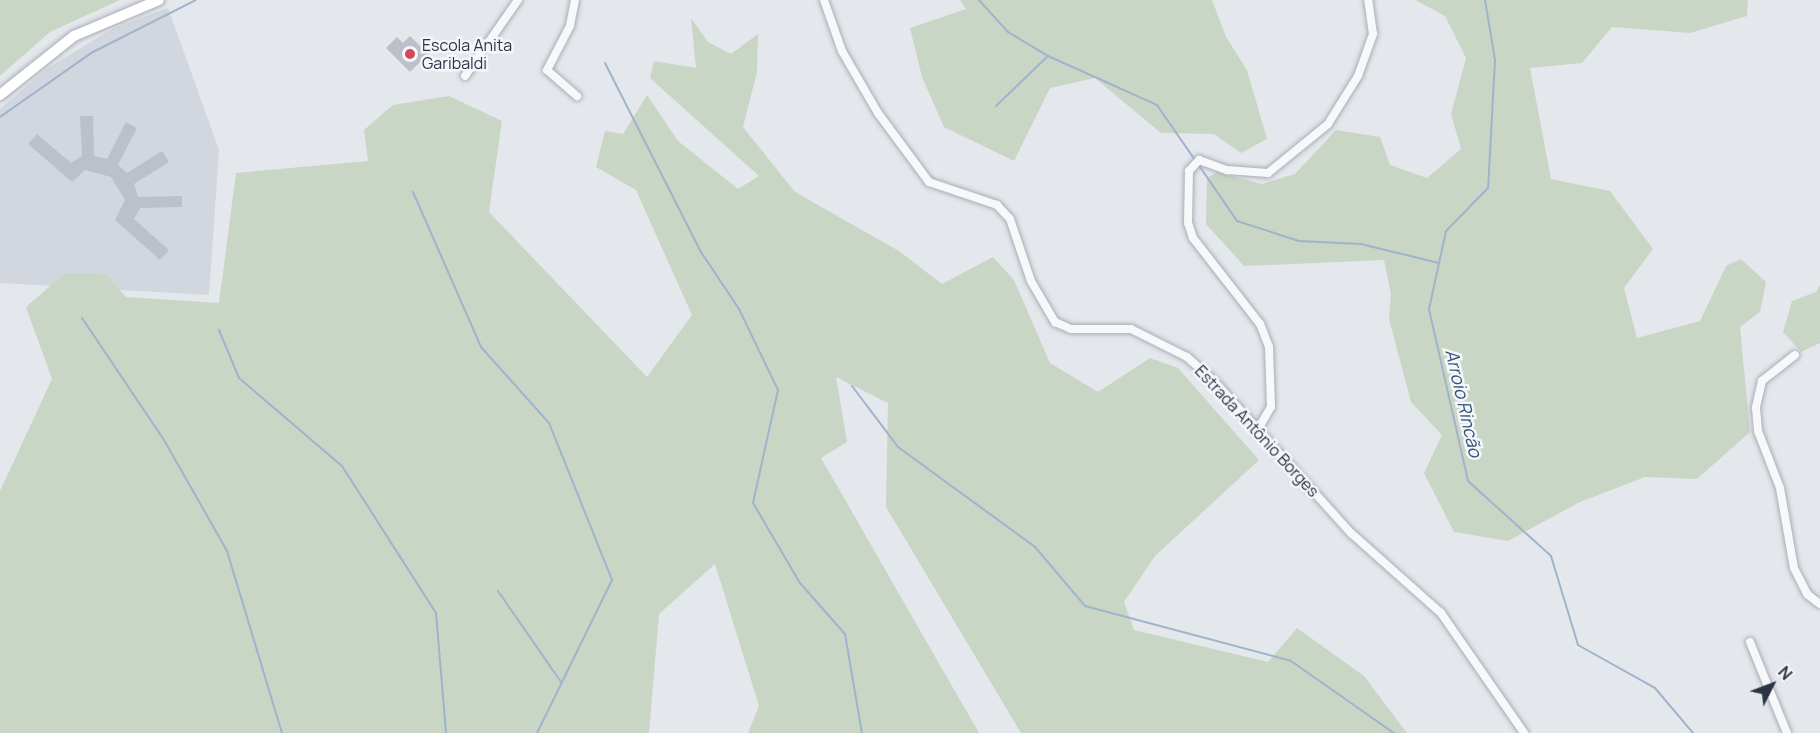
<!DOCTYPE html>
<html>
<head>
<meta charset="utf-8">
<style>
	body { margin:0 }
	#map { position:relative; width:1820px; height:733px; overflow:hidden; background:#e4e7ec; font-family:Manrope,sans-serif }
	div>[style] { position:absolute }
	.built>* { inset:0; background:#d2d6de }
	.green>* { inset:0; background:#c9d6c5 }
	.stream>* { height:2px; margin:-1px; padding:0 1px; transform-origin:1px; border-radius:1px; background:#9fb4cc }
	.building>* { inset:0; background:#bbc0ca }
	.roads { filter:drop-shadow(0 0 2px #a9aeb7) drop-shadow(0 0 2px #a9aeb7) }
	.minor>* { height:8px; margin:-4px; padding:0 4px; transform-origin:4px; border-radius:4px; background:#f7f8fa }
	.major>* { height:10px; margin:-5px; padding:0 5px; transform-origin:5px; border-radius:5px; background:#fff }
	.dots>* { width:16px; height:16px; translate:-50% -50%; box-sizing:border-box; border:3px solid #f4f6f9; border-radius:50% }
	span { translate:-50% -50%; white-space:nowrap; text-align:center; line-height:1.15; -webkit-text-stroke:5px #f4f6f9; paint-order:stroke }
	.poi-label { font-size:16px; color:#2b3445 }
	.left { translate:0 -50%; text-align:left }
	.street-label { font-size:16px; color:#2b3445 }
	.water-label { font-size:18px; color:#34527a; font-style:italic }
	.north { position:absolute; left:1742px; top:655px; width:60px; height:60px; -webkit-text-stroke:4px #f4f6f9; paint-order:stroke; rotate:48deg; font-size:16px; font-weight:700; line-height:24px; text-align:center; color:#2b3445 }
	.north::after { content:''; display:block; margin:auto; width:21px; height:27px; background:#2b3445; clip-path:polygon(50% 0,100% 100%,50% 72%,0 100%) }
</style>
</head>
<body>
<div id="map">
	<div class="built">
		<div style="clip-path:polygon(168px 8px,219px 150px,209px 295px,0 283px,0 109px,48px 68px,112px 29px)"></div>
	</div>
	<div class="green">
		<div style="clip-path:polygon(0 0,120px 0,50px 32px,0 76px)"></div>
		<div style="clip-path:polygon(960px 0,1212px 0,1226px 37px,1247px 70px,1267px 139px,1241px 153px,1214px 134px,1161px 133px,1095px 78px,1050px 88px,1014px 161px,944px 127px,922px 77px,910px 28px,966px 9px)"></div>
		<div style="clip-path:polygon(1415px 0,1748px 0,1747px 16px,1690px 33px,1612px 27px,1582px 63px,1530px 68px,1551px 179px,1610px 191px,1653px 249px,1624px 288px,1637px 338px,1700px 321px,1726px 266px,1741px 259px,1766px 282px,1760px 312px,1740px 327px,1750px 432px,1697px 479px,1645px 477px,1580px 502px,1508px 541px,1454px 532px,1424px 473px,1442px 435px,1411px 402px,1389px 319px,1391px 294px,1384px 260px,1244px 266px,1206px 224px,1207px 178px,1217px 172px,1262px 184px,1295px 174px,1336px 130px,1380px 137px,1390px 165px,1427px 178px,1461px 149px,1451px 114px,1466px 58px,1445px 16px)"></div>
		<div style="clip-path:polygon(691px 18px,708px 42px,731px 54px,758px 34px,757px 72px,743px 127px,795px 192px,899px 251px,942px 284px,993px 257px,1014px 280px,1050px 363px,1098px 392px,1150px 358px,1178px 368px,1259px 460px,1155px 556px,1124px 602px,1134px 630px,1268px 662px,1297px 628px,1364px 676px,1407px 733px,1021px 733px,886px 507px,888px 403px,836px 377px,847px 442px,821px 458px,979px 733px,748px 733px,759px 706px,715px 564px,659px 614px,649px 733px,0 733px,0 491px,52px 379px,26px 307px,65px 273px,106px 274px,126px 297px,219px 303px,236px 173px,368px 161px,364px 130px,393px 105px,449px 96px,502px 121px,489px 212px,647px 377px,692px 315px,636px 190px,596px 167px,605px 131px,623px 134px,647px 95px,678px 141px,738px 189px,759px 176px,650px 78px,654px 61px,696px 68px)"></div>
		<div style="clip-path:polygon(1820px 285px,1820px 343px,1801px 352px,1783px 332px,1792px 301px,1816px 292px)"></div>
	</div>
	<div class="stream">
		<div style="left:979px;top:0;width:43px;rotate:47.8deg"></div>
		<div style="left:1008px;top:32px;width:47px;rotate:31deg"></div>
		<div style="left:1048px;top:56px;width:120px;rotate:24.2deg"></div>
		<div style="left:1157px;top:105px;width:67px;rotate:55.4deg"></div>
		<div style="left:1485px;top:0;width:61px;rotate:80.5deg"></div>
		<div style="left:1495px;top:60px;width:128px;rotate:93.1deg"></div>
		<div style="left:1488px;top:188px;width:60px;rotate:134.3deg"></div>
		<div style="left:1446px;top:231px;width:80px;rotate:102.3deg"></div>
		<div style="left:1429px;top:309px;width:176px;rotate:77.2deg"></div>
		<div style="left:1468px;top:481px;width:112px;rotate:42.1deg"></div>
		<div style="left:1551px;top:556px;width:93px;rotate:73.1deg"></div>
		<div style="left:1578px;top:645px;width:88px;rotate:29.2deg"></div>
		<div style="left:1655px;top:688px;width:59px;rotate:49.8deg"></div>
		<div style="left:605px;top:63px;width:212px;rotate:63.1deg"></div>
		<div style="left:701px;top:252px;width:69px;rotate:56.3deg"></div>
		<div style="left:739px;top:309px;width:90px;rotate:64.3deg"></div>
		<div style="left:778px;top:390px;width:116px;rotate:102.5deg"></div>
		<div style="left:753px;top:503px;width:93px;rotate:59.6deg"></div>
		<div style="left:800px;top:583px;width:68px;rotate:48.6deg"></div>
		<div style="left:845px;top:634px;width:100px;rotate:80.3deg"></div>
		<div style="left:996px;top:106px;width:72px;rotate:-43.9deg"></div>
		<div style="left:0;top:117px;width:113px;rotate:-35deg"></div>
		<div style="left:93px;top:52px;width:115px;rotate:-26.8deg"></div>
		<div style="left:1198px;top:164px;width:69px;rotate:55.6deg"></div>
		<div style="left:1237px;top:221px;width:65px;rotate:17.9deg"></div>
		<div style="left:1299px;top:241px;width:62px;rotate:2.8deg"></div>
		<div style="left:1361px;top:244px;width:80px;rotate:13.7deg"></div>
		<div style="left:413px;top:192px;width:169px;rotate:66.3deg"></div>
		<div style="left:481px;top:347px;width:102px;rotate:48.2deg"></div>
		<div style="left:549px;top:423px;width:169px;rotate:68.1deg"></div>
		<div style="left:612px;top:580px;width:170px;rotate:116.1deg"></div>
		<div style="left:82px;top:318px;width:147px;rotate:56.1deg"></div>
		<div style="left:164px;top:440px;width:128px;rotate:60.4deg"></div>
		<div style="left:227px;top:551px;width:190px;rotate:73.2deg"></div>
		<div style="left:219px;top:330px;width:52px;rotate:67.4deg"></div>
		<div style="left:239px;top:378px;width:135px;rotate:40.5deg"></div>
		<div style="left:342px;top:466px;width:174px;rotate:57.4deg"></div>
		<div style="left:436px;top:613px;width:120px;rotate:85.2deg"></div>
		<div style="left:852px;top:386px;width:76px;rotate:53deg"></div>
		<div style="left:898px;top:447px;width:170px;rotate:36.1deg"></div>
		<div style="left:1035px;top:547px;width:77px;rotate:49.7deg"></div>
		<div style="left:1085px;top:606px;width:213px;rotate:14.9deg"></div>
		<div style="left:1291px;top:661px;width:126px;rotate:35deg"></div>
		<div style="left:498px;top:591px;width:111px;rotate:55.3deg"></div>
	</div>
	<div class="building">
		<div style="clip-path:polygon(410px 36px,434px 60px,426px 68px,420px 62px,410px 72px,386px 48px,397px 37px,403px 43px)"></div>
		<div style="clip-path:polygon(80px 116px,93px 116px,94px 156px,107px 159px,126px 122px,137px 128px,118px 165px,127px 173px,162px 151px,169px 162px,134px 184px,138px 197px,182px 196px,182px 207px,140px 208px,134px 219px,169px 250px,160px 260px,115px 220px,125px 200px,111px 177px,85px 170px,72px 182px,28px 144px,37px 134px,71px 163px,82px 156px)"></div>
	</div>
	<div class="roads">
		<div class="minor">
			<div style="left:575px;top:0;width:26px;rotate:101deg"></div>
			<div style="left:570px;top:26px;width:50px;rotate:117.6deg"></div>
			<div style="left:547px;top:70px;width:40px;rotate:41deg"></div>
			<div style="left:824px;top:0;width:54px;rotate:70.6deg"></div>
			<div style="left:842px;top:51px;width:72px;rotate:59.9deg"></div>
			<div style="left:878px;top:113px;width:86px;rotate:53.5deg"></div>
			<div style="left:929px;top:182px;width:72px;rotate:18.7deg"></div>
			<div style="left:997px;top:205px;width:19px;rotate:47deg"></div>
			<div style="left:1010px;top:219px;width:65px;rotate:71.3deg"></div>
			<div style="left:1031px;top:281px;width:48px;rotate:59.7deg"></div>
			<div style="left:1055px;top:322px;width:17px;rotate:24deg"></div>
			<div style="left:1071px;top:329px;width:60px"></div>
			<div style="left:1131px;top:329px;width:63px;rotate:26.6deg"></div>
			<div style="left:1187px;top:357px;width:36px;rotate:42deg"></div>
			<div style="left:1214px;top:381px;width:206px;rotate:48deg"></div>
			<div style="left:1352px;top:534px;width:119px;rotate:41.6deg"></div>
			<div style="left:1441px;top:613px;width:146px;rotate:55.3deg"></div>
			<div style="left:465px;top:76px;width:93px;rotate:-55.1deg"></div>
			<div style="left:1795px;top:355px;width:42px;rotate:141.8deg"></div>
			<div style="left:1762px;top:381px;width:28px;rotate:103deg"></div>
			<div style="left:1756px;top:408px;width:23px;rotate:85deg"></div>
			<div style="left:1758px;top:431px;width:61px;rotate:68.9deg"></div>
			<div style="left:1780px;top:488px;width:81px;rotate:80.1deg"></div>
			<div style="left:1794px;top:568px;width:29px;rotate:63deg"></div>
			<div style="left:1807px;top:594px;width:16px;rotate:38deg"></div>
			<div style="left:1257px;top:431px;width:28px;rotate:-60deg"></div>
			<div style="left:1271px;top:407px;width:60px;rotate:-91.9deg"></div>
			<div style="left:1269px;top:347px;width:25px;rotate:-111deg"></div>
			<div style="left:1260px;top:324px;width:109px;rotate:-127.9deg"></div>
			<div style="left:1193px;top:238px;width:16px;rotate:-108deg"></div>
			<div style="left:1188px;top:223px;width:52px;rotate:-88.9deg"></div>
			<div style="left:1189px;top:171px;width:15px;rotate:-48deg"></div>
			<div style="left:1199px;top:160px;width:30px;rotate:20deg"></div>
			<div style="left:1227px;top:170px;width:41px;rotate:4.2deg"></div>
			<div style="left:1268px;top:173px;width:77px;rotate:-39.2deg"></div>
			<div style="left:1328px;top:124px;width:57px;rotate:-58deg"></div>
			<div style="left:1358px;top:76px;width:45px;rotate:-70.3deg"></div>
			<div style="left:1373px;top:34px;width:34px;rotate:-98deg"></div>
			<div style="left:1750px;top:642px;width:98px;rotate:67.9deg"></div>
		</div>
		<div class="major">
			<div style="left:0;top:95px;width:95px;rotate:-38.6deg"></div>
			<div style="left:74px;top:36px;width:92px;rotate:-23deg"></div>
		</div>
	</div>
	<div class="dots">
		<div style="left:410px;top:54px;background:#d1495b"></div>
	</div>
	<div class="poi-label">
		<span class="left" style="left:422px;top:54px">Escola Anita<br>Garibaldi</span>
	</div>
	<div class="street-label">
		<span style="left:1257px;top:431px;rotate:47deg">Estrada Antônio Borges</span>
	</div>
	<div class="water-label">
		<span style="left:1464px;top:403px;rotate:77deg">Arroio Rincão</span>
	</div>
	<div class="north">N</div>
</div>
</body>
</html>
